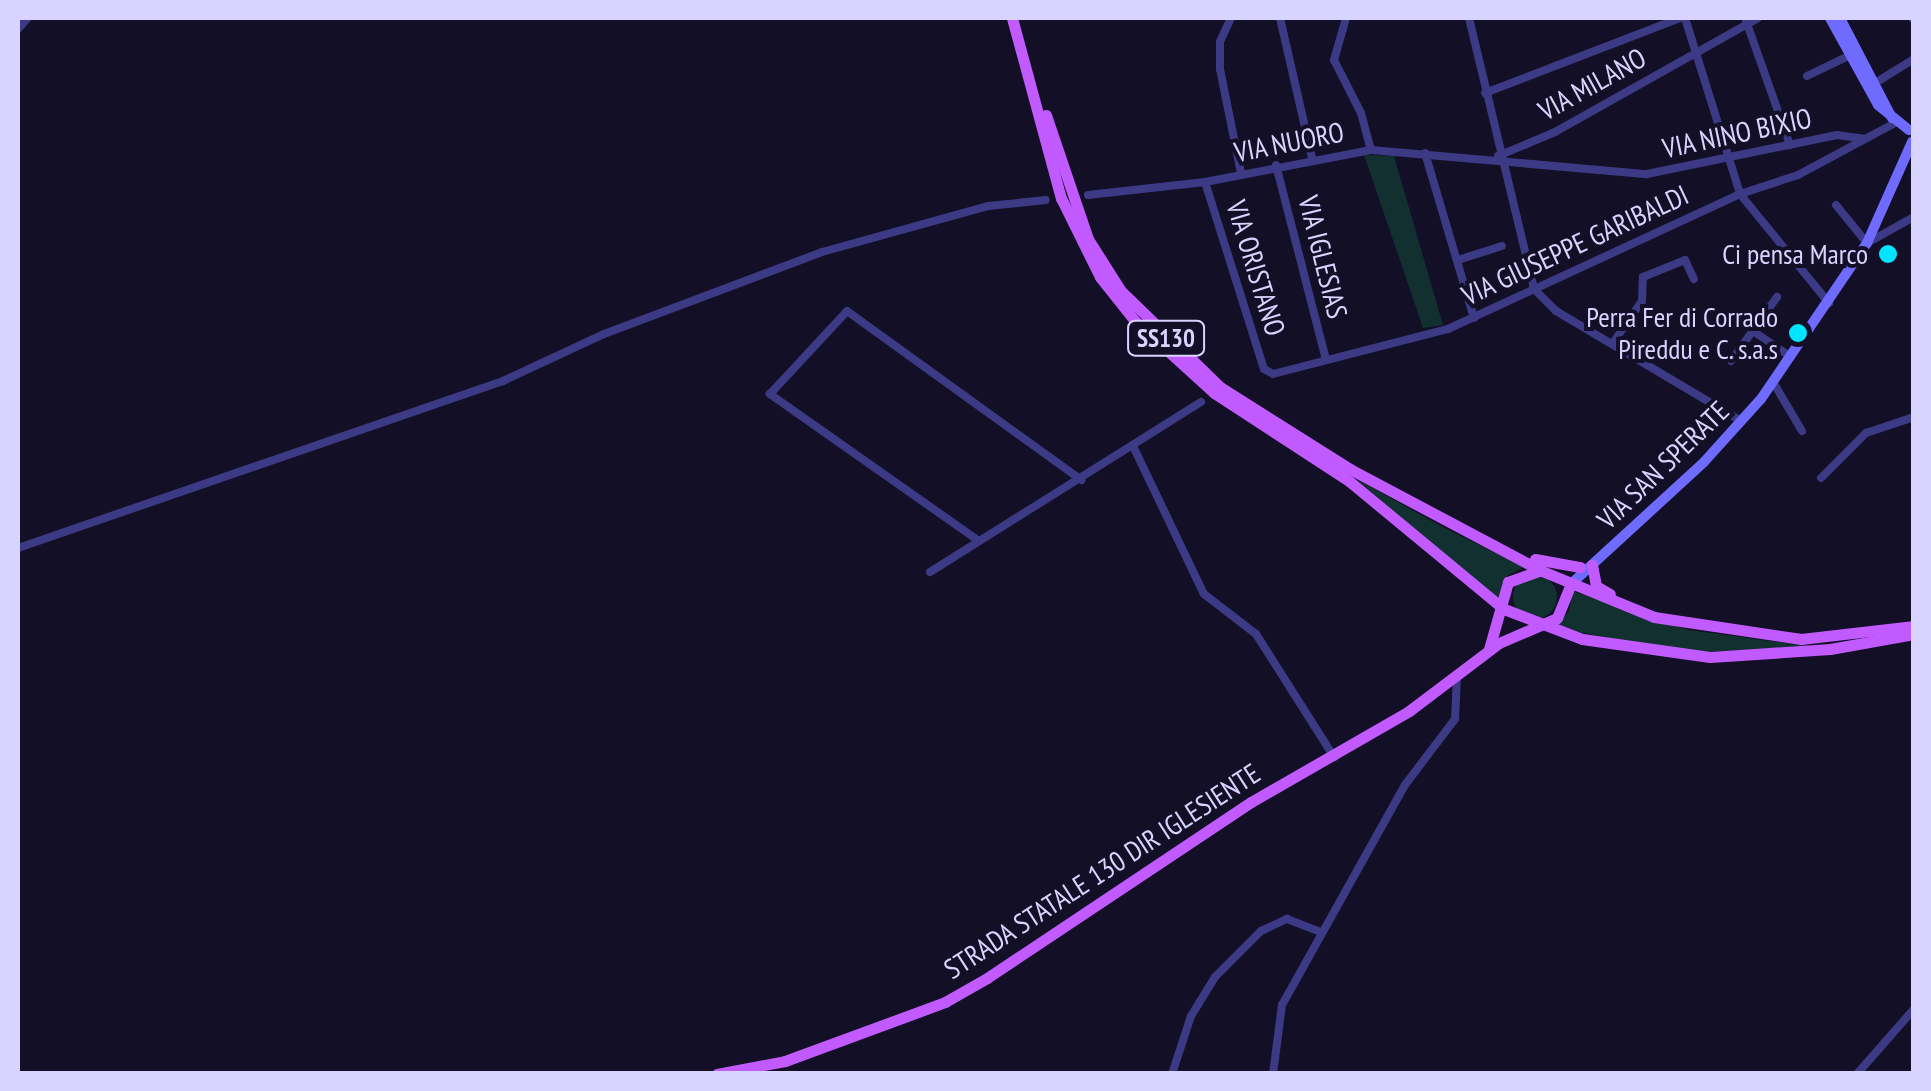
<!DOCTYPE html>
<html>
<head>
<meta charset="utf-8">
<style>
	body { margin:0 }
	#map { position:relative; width:1931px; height:1091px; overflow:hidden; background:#130f26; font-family:"PT Sans Narrow",sans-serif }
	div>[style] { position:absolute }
	.green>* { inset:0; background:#12302f }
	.round { border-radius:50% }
	.street>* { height:8px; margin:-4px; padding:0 4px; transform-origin:4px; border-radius:4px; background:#3d3a85 }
	.secondary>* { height:10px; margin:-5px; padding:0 5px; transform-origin:5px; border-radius:5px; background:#6f6bff }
	.primary>* { height:11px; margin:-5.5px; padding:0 5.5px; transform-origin:5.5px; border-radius:5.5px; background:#c25bff }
	.dots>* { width:28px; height:28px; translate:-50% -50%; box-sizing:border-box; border:5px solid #130f26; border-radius:50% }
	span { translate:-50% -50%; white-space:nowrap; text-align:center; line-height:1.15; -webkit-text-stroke:8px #130f26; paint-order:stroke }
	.shield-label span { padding:2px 8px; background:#130f26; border:2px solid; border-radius:8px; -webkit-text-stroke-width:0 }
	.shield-label { font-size:25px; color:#d9d4ff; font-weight:700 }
	.street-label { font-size:28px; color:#d9d4ff }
	.poi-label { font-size:28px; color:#d9d4ff }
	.right { translate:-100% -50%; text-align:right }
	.frame { position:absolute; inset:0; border:20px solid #d9d4ff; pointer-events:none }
</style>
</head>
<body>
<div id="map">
	<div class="green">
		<div style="clip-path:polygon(1364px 155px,1394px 156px,1443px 325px,1423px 328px)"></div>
		<div style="clip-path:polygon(1355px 478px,1439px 525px,1524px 567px,1507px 576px,1499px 602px)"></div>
		<div class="round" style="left:1513px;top:575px;width:44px;height:44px"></div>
		<div style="clip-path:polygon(1572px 591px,1689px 630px,1809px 646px,1687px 653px,1552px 627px,1569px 612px)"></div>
	</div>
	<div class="street">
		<div style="left:1231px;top:18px;width:26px;rotate:115deg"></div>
		<div style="left:1220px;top:42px;width:27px;rotate:90deg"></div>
		<div style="left:1220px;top:69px;width:106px;rotate:78.6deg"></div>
		<div style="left:1280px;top:18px;width:144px;rotate:77.1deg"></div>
		<div style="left:1346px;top:18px;width:44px;rotate:105.9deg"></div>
		<div style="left:1334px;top:60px;width:59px;rotate:63deg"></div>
		<div style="left:1361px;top:113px;width:38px;rotate:75deg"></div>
		<div style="left:1469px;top:18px;width:279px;rotate:76.5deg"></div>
		<div style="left:1534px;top:289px;width:31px;rotate:45deg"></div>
		<div style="left:1556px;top:311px;width:215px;rotate:30.7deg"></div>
		<div style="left:1685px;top:18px;width:184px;rotate:72.6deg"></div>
		<div style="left:1740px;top:194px;width:141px;rotate:50.8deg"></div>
		<div style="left:1745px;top:18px;width:135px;rotate:70.5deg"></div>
		<div style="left:1912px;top:18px;width:3px;rotate:45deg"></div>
		<div style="left:18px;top:29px;width:15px;rotate:-48deg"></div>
		<div style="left:1807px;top:76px;width:51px;rotate:-25.6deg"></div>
		<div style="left:1875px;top:83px;width:46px;rotate:-31.6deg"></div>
		<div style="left:1485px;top:93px;width:209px;rotate:-21deg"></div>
		<div style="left:1425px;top:153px;width:172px;rotate:73.5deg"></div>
		<div style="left:1498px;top:156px;width:62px;rotate:-22.8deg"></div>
		<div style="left:1555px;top:132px;width:233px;rotate:-29.3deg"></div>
		<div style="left:1276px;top:165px;width:201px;rotate:75.6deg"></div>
		<div style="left:1205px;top:182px;width:196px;rotate:72.5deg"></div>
		<div style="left:1264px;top:369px;width:10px;rotate:29deg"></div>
		<div style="left:1273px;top:374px;width:181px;rotate:-14.4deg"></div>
		<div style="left:1448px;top:329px;width:322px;rotate:-24.8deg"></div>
		<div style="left:1740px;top:194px;width:61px;rotate:-18.1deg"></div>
		<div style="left:1798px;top:175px;width:110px;rotate:-28.2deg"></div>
		<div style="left:1088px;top:195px;width:118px;rotate:-6.3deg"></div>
		<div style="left:1205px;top:182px;width:169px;rotate:-10.9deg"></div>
		<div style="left:1371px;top:150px;width:277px;rotate:5deg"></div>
		<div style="left:1647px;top:174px;width:194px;rotate:-11.6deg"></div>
		<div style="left:1837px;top:135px;width:27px;rotate:8deg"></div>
		<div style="left:1836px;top:205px;width:49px;rotate:50.8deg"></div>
		<div style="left:1867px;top:243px;width:54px;rotate:-29deg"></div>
		<div style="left:1458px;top:260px;width:46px;rotate:-17.7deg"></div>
		<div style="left:1753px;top:331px;width:46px;rotate:34.4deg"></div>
		<div style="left:1613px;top:343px;width:51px;rotate:-55.4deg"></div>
		<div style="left:1642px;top:301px;width:24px;rotate:-88deg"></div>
		<div style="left:1643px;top:277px;width:45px;rotate:-22deg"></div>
		<div style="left:1685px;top:260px;width:21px;rotate:65deg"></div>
		<div style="left:1731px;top:361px;width:79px;rotate:-54.3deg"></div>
		<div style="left:1773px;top:382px;width:57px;rotate:59.4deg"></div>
		<div style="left:1133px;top:446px;width:164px;rotate:64.4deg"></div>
		<div style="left:1204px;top:594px;width:66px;rotate:37.6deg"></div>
		<div style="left:1256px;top:634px;width:146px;rotate:57.6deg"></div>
		<div style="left:1821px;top:478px;width:64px;rotate:-45deg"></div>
		<div style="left:1866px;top:433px;width:51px;rotate:-18.4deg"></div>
		<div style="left:979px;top:541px;width:256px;rotate:-144.9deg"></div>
		<div style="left:770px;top:394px;width:113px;rotate:-47.1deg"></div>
		<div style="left:847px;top:311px;width:289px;rotate:35.8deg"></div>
		<div style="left:18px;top:548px;width:513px;rotate:-19deg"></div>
		<div style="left:503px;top:381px;width:111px;rotate:-25deg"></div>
		<div style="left:604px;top:334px;width:233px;rotate:-20.6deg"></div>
		<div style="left:822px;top:252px;width:172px;rotate:-15.5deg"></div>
		<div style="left:988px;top:206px;width:58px;rotate:-5.9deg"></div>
		<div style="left:930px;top:572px;width:320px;rotate:-32.1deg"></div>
		<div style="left:1172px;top:1074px;width:61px;rotate:-71.9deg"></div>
		<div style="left:1191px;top:1016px;width:46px;rotate:-58.4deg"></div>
		<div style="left:1215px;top:977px;width:65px;rotate:-45deg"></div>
		<div style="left:1261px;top:931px;width:29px;rotate:-25deg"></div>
		<div style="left:1287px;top:919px;width:36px;rotate:21deg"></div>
		<div style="left:1273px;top:1074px;width:70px;rotate:-82.6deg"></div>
		<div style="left:1282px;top:1005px;width:252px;rotate:-60.8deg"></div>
		<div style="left:1405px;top:785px;width:83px;rotate:-52.9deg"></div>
		<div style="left:1455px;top:719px;width:42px;rotate:-87.3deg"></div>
		<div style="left:1857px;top:1074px;width:86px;rotate:-48.8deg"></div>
	</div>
	<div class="secondary">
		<div style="left:1830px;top:18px;width:99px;rotate:61.1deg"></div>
		<div style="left:1878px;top:105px;width:40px;rotate:39deg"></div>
		<div style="left:1840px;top:18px;width:113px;rotate:62.5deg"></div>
		<div style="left:1571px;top:584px;width:180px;rotate:-42.5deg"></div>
		<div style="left:1704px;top:462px;width:85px;rotate:-47.9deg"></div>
		<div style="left:1761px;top:399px;width:189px;rotate:-55.8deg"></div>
		<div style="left:1867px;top:243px;width:111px;rotate:-66deg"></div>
	</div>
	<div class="primary">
		<div style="left:1012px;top:18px;width:187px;rotate:74.8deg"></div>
		<div style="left:1061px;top:198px;width:88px;rotate:63.7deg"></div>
		<div style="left:1100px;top:277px;width:56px;rotate:51.5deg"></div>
		<div style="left:1135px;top:321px;width:107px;rotate:42.3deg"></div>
		<div style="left:1214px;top:393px;width:161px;rotate:33.1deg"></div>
		<div style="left:1349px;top:481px;width:201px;rotate:39.6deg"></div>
		<div style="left:1504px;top:609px;width:84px;rotate:21deg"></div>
		<div style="left:1582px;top:639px;width:129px;rotate:8deg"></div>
		<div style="left:1710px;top:657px;width:120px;rotate:-3.8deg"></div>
		<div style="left:1830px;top:649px;width:85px;rotate:-10.1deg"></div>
		<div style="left:1046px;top:115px;width:131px;rotate:71.3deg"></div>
		<div style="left:1088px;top:239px;width:62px;rotate:57.6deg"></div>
		<div style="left:1121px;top:291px;width:138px;rotate:44.1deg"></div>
		<div style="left:1220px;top:387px;width:154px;rotate:32.2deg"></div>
		<div style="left:1350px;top:469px;width:217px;rotate:28deg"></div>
		<div style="left:1542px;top:571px;width:121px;rotate:22.3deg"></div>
		<div style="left:1654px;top:617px;width:149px;rotate:8.5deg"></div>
		<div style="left:1801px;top:639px;width:114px;rotate:-6.6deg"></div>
		<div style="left:1535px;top:559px;width:46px;rotate:10.1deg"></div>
		<div style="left:1592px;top:565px;width:21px;rotate:79deg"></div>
		<div style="left:1596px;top:586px;width:16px;rotate:30deg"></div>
		<div style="left:1489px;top:649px;width:70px;rotate:-74.2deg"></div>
		<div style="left:1508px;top:582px;width:33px;rotate:-20deg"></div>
		<div style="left:717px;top:1074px;width:69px;rotate:-10.8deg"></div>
		<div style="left:785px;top:1061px;width:171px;rotate:-20.2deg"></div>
		<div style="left:945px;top:1002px;width:48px;rotate:-29.7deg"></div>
		<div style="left:987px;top:978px;width:317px;rotate:-33.7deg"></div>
		<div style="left:1251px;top:802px;width:182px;rotate:-29.9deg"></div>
		<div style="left:1409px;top:711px;width:113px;rotate:-37.1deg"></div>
		<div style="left:1499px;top:643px;width:63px;rotate:-23.3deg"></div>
		<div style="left:1557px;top:618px;width:37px;rotate:-68deg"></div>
	</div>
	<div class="dots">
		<div style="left:1888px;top:254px;background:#00e5ff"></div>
		<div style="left:1798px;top:333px;background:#00e5ff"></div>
	</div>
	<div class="shield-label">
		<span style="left:1166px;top:338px">SS130</span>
	</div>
	<div class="street-label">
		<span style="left:1592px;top:84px;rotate:-29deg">VIA MILANO</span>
		<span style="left:1737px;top:133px;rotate:-12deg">VIA NINO BIXIO</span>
		<span style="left:1289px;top:142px;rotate:-11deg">VIA NUORO</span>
		<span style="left:1575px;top:245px;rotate:-25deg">VIA GIUSEPPE GARIBALDI</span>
		<span style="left:1323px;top:257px;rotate:76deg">VIA IGLESIAS</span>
		<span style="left:1256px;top:268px;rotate:73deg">VIA ORISTANO</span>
		<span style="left:1663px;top:465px;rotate:-44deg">VIA SAN SPERATE</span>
		<span style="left:1102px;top:871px;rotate:-33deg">STRADA STATALE 130 DIR IGLESIENTE</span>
	</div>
	<div class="poi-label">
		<span class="right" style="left:1868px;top:254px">Ci pensa Marco</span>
		<span class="right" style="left:1778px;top:333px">Perra Fer di Corrado<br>Pireddu e C. s.a.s</span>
	</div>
	<div class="frame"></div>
</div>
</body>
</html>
